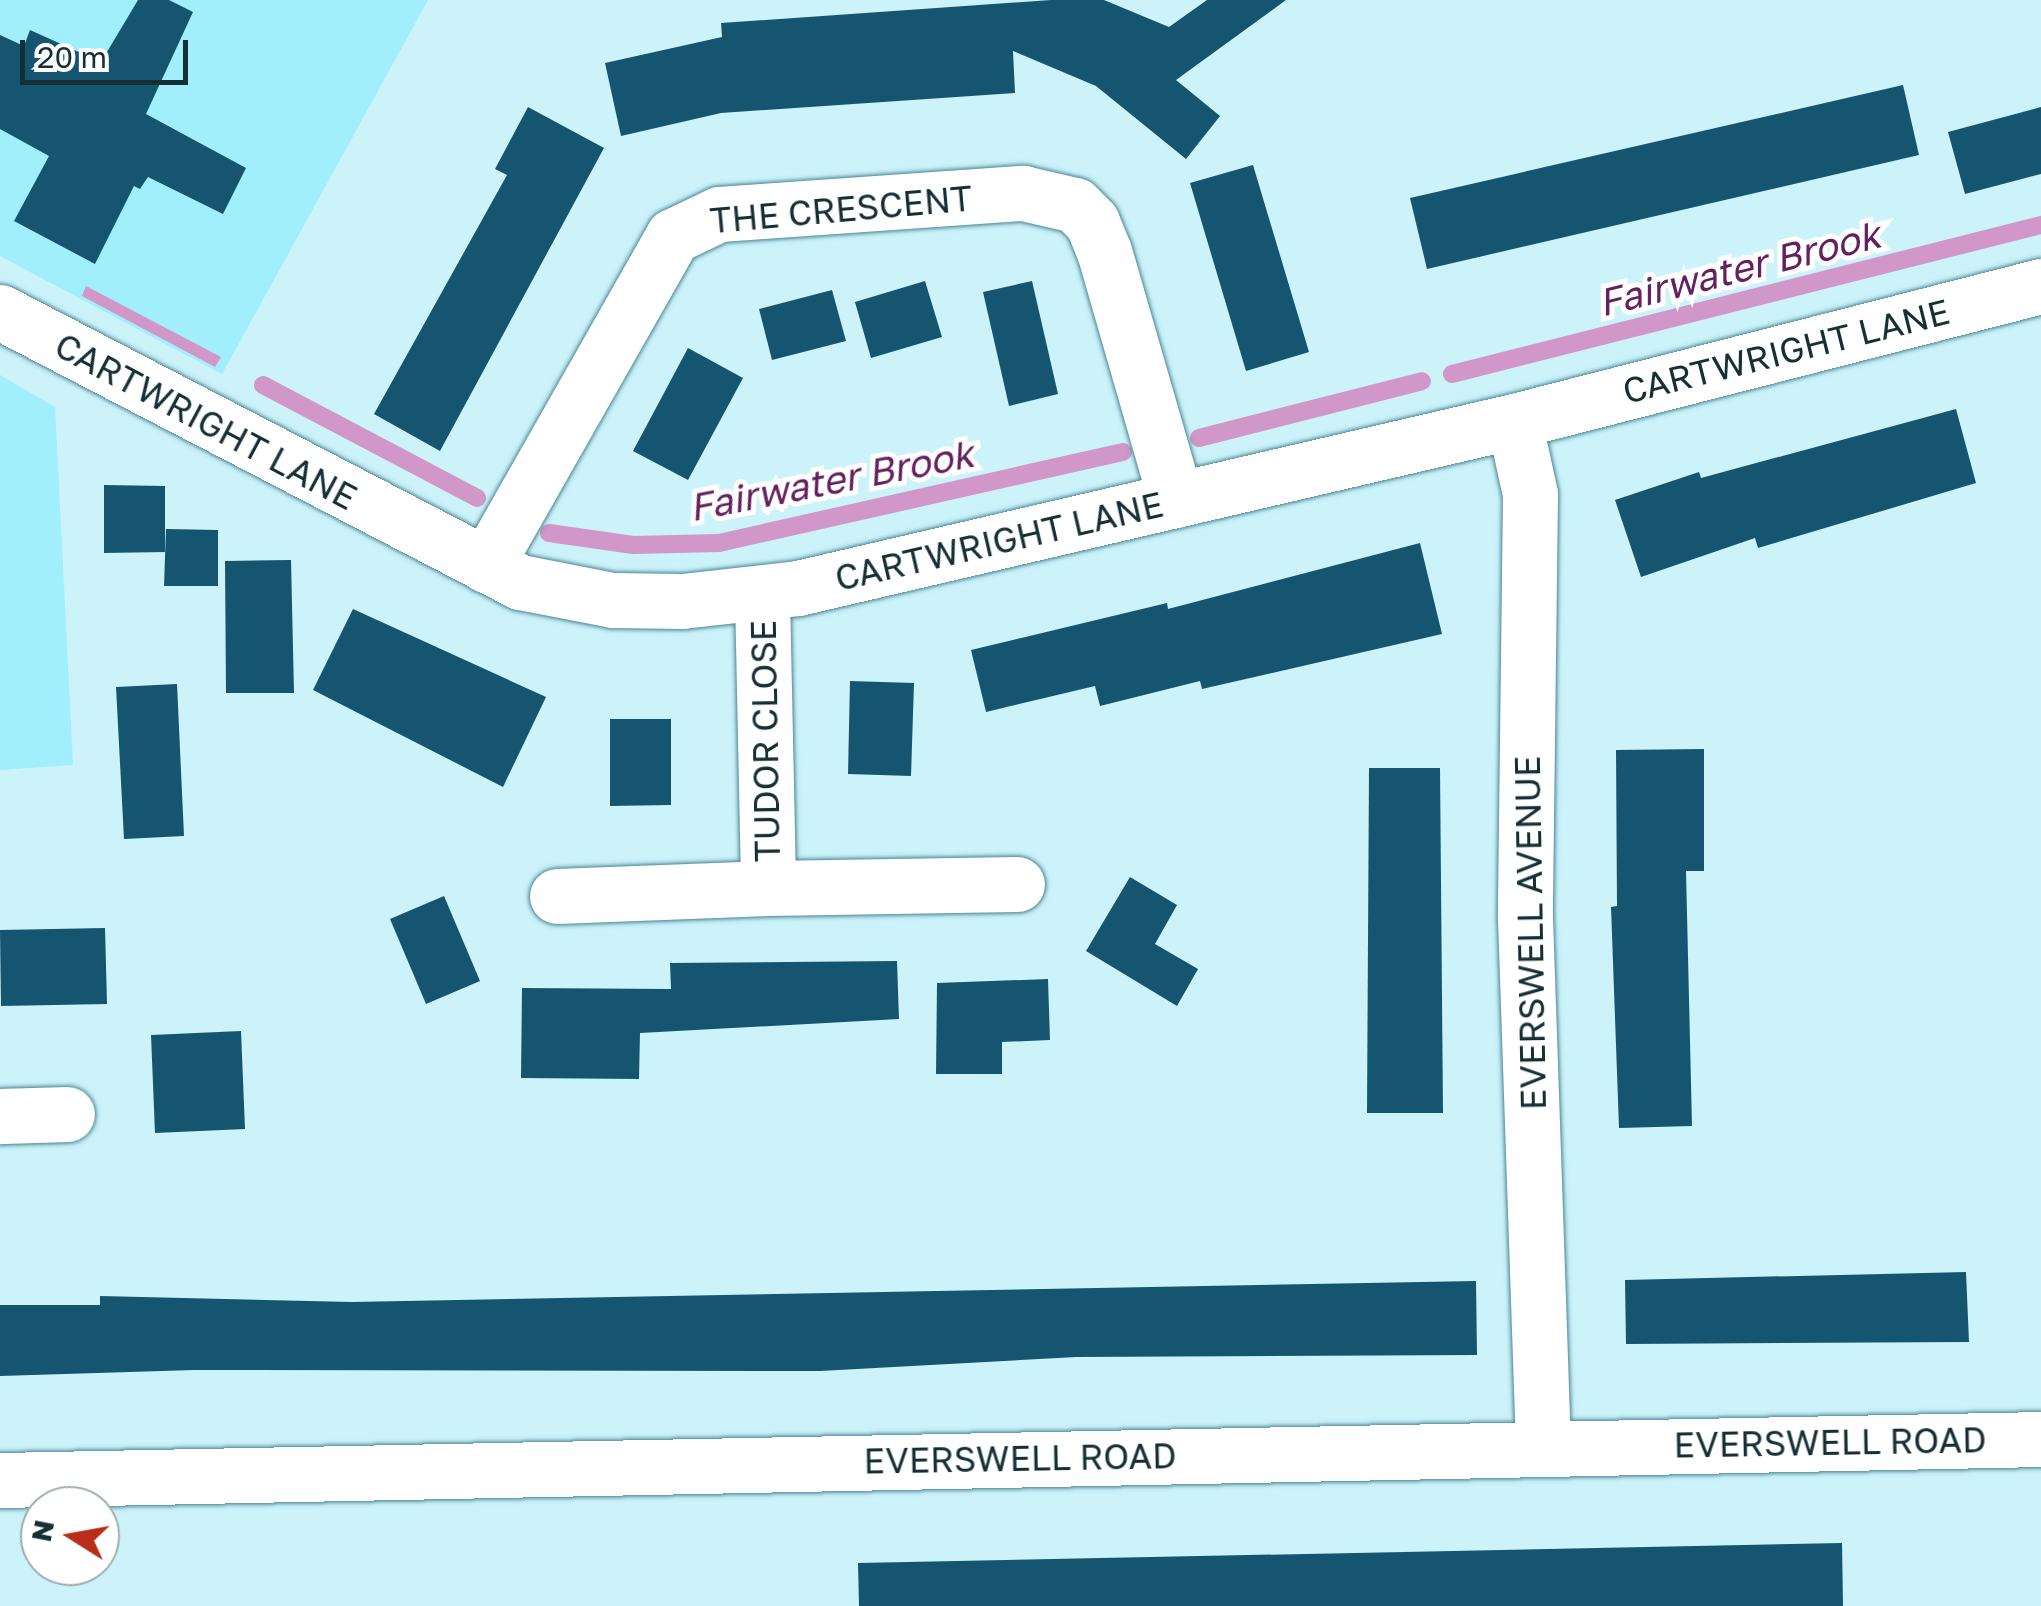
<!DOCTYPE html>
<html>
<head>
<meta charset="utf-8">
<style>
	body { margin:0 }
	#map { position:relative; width:2041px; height:1606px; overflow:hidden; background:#ccf2fa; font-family:"Golos Text",sans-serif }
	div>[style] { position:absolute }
	.built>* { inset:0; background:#a1eefd }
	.water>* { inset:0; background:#d197c9 }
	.stream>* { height:18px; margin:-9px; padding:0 9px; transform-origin:9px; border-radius:9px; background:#d197c9 }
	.building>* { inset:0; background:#165570 }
	.roads { filter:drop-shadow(0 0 2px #488794) drop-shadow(0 0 2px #488794) }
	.minor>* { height:55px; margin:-27.5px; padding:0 27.5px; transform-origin:27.5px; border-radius:27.5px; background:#fff }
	span { translate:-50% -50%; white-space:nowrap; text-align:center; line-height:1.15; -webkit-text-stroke:10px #fff; paint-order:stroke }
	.street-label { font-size:35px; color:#153035 }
	.water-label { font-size:38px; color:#64215e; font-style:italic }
	.north { position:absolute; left:20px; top:1486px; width:100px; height:100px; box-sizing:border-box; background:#fff; border:2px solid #a1acae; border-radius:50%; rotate:281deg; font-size:28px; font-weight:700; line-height:40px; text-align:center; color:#153035 }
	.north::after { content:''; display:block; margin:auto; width:35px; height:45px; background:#ba2e19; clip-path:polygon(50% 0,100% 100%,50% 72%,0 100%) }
	.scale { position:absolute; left:20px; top:40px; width:168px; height:45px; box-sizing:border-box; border:5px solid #153035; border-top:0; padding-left:12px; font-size:30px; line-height:35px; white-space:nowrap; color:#153035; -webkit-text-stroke:8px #fff; paint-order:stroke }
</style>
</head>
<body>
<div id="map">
	<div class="built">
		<div style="clip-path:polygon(0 0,428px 0,222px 374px,0 256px)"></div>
		<div style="clip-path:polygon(0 375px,55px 407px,73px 765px,0 770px)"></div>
	</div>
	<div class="water">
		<div style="clip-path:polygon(86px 286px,221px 357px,215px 367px,82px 296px)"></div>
	</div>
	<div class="stream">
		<div style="left:1452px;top:374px;width:608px;rotate:-14.2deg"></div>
		<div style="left:263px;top:385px;width:242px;rotate:27.8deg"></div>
		<div style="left:1199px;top:438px;width:230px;rotate:-14.3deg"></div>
		<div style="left:549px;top:533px;width:85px;rotate:8.1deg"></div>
		<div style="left:633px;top:545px;width:86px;rotate:-1.3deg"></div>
		<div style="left:719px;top:543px;width:414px;rotate:-12.7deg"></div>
	</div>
	<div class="building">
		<div style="clip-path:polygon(138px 0,169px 0,193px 12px,146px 114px,246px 168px,223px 214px,148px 177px,140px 189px,134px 186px,95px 264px,14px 221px,49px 156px,0 129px,0 35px,24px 46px,30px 30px,101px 62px)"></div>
		<div style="clip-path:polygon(1051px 0,1104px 0,1169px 27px,1207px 0,1286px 0,1176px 80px,1220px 116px,1186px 159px,1096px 86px,1013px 51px,1015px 93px,721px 113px,621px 136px,605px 63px,722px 37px,721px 23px)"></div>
		<div style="clip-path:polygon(1903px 85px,1919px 155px,1427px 269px,1410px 198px)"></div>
		<div style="clip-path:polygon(528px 107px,604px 148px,440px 451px,374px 414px,507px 175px,495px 169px)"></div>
		<div style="clip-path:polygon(2041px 107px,2041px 174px,1965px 194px,1948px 132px)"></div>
		<div style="clip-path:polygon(1253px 165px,1309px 352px,1246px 371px,1190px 183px)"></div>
		<div style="clip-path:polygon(925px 281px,942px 337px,871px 358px,855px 302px)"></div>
		<div style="clip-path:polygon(1032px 281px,1058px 394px,1009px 406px,983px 292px)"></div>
		<div style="clip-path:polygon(832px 290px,846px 341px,772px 360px,759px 309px)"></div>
		<div style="clip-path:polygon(688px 348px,743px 378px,688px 480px,633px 451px)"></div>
		<div style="clip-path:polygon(1956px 409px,1976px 483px,1758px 548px,1755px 538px,1641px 577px,1615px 500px,1699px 472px,1701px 478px)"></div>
		<div style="clip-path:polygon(104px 485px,165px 486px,165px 552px,104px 553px)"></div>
		<div style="clip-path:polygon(166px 529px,218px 530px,218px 586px,164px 586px)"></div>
		<div style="clip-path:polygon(1420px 543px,1442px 634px,1202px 689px,1200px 681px,1100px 706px,1095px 686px,986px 712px,971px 650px,1167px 603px,1168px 609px)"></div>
		<div style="clip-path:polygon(291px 560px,294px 693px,226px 693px,225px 561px)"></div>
		<div style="clip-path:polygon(353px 609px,546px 697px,503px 787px,313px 690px)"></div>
		<div style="clip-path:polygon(850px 681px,914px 683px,911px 776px,848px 774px)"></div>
		<div style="clip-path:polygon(177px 684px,184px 836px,124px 839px,116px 687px)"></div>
		<div style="clip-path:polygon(610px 719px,671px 719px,671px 805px,610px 806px)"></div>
		<div style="clip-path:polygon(1704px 749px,1704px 871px,1686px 871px,1692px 1126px,1619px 1128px,1611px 907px,1617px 906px,1616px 750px)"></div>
		<div style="clip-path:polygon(1369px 768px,1440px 768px,1443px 1113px,1367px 1113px)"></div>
		<div style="clip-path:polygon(1130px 877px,1177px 905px,1155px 944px,1198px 969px,1177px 1006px,1086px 951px)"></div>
		<div style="clip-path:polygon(444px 896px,480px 981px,426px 1004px,390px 919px)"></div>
		<div style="clip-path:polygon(105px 928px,107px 1004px,1px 1006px,0 930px)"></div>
		<div style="clip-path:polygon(897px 961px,899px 1019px,640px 1033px,639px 1079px,521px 1078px,522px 988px,671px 989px,670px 963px)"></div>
		<div style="clip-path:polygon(1048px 979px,1050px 1040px,1002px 1042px,1002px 1074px,936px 1074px,937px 983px)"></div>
		<div style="clip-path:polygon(241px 1031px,245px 1129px,155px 1133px,151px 1035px)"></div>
		<div style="clip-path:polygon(1966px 1272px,1969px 1342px,1626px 1344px,1625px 1280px)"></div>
		<div style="clip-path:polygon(1476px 1281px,1477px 1355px,1076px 1357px,820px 1371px,194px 1370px,0 1376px,0 1305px,100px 1305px,100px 1296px,352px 1302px)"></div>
		<div style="clip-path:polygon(1842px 1543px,1843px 1606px,859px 1606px,858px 1563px)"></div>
	</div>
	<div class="roads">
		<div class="minor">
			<div style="left:0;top:312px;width:586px;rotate:27.44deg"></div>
			<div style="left:520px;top:582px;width:95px;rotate:11deg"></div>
			<div style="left:613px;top:600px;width:69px;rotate:0.8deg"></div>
			<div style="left:682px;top:601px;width:117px;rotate:-6.4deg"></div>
			<div style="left:798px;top:588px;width:735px;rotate:-13.13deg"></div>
			<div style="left:1514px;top:421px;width:544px;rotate:-14.37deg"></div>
			<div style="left:1514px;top:421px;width:75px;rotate:77.6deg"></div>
			<div style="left:1530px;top:494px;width:424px;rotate:90.7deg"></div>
			<div style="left:1525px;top:918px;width:528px;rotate:88.05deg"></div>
			<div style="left:486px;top:565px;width:378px;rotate:-60.4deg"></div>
			<div style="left:673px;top:236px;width:51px;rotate:-25.6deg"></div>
			<div style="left:719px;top:214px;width:305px;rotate:-4deg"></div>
			<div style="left:1023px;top:193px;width:53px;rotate:13deg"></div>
			<div style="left:1075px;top:205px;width:24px;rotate:45deg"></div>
			<div style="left:1092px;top:222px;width:31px;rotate:68deg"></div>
			<div style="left:1104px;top:251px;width:259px;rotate:73.9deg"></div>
			<div style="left:762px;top:595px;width:293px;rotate:88.8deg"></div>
			<div style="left:768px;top:888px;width:249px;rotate:-0.9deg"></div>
			<div style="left:557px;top:896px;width:211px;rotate:-2.2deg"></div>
			<div style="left:0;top:1116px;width:67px;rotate:-1.7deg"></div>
			<div style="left:0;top:1480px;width:2041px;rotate:-1.15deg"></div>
		</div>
	</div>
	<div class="street-label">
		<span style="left:841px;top:209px;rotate:-5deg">THE CRESCENT</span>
		<span style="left:1786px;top:351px;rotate:-14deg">CARTWRIGHT LANE</span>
		<span style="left:206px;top:421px;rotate:28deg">CARTWRIGHT LANE</span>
		<span style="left:999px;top:541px;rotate:-13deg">CARTWRIGHT LANE</span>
		<span style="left:765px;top:741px;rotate:-91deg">TUDOR CLOSE</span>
		<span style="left:1530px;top:933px;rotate:-91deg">EVERSWELL AVENUE</span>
		<span style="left:1830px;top:1442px;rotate:-1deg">EVERSWELL ROAD</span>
		<span style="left:1020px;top:1458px;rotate:-1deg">EVERSWELL ROAD</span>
	</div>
	<div class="water-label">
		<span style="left:1739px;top:268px;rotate:-14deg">Fairwater Brook</span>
		<span style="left:831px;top:480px;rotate:-11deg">Fairwater Brook</span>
	</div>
	<div class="north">N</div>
	<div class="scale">20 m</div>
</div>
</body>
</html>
